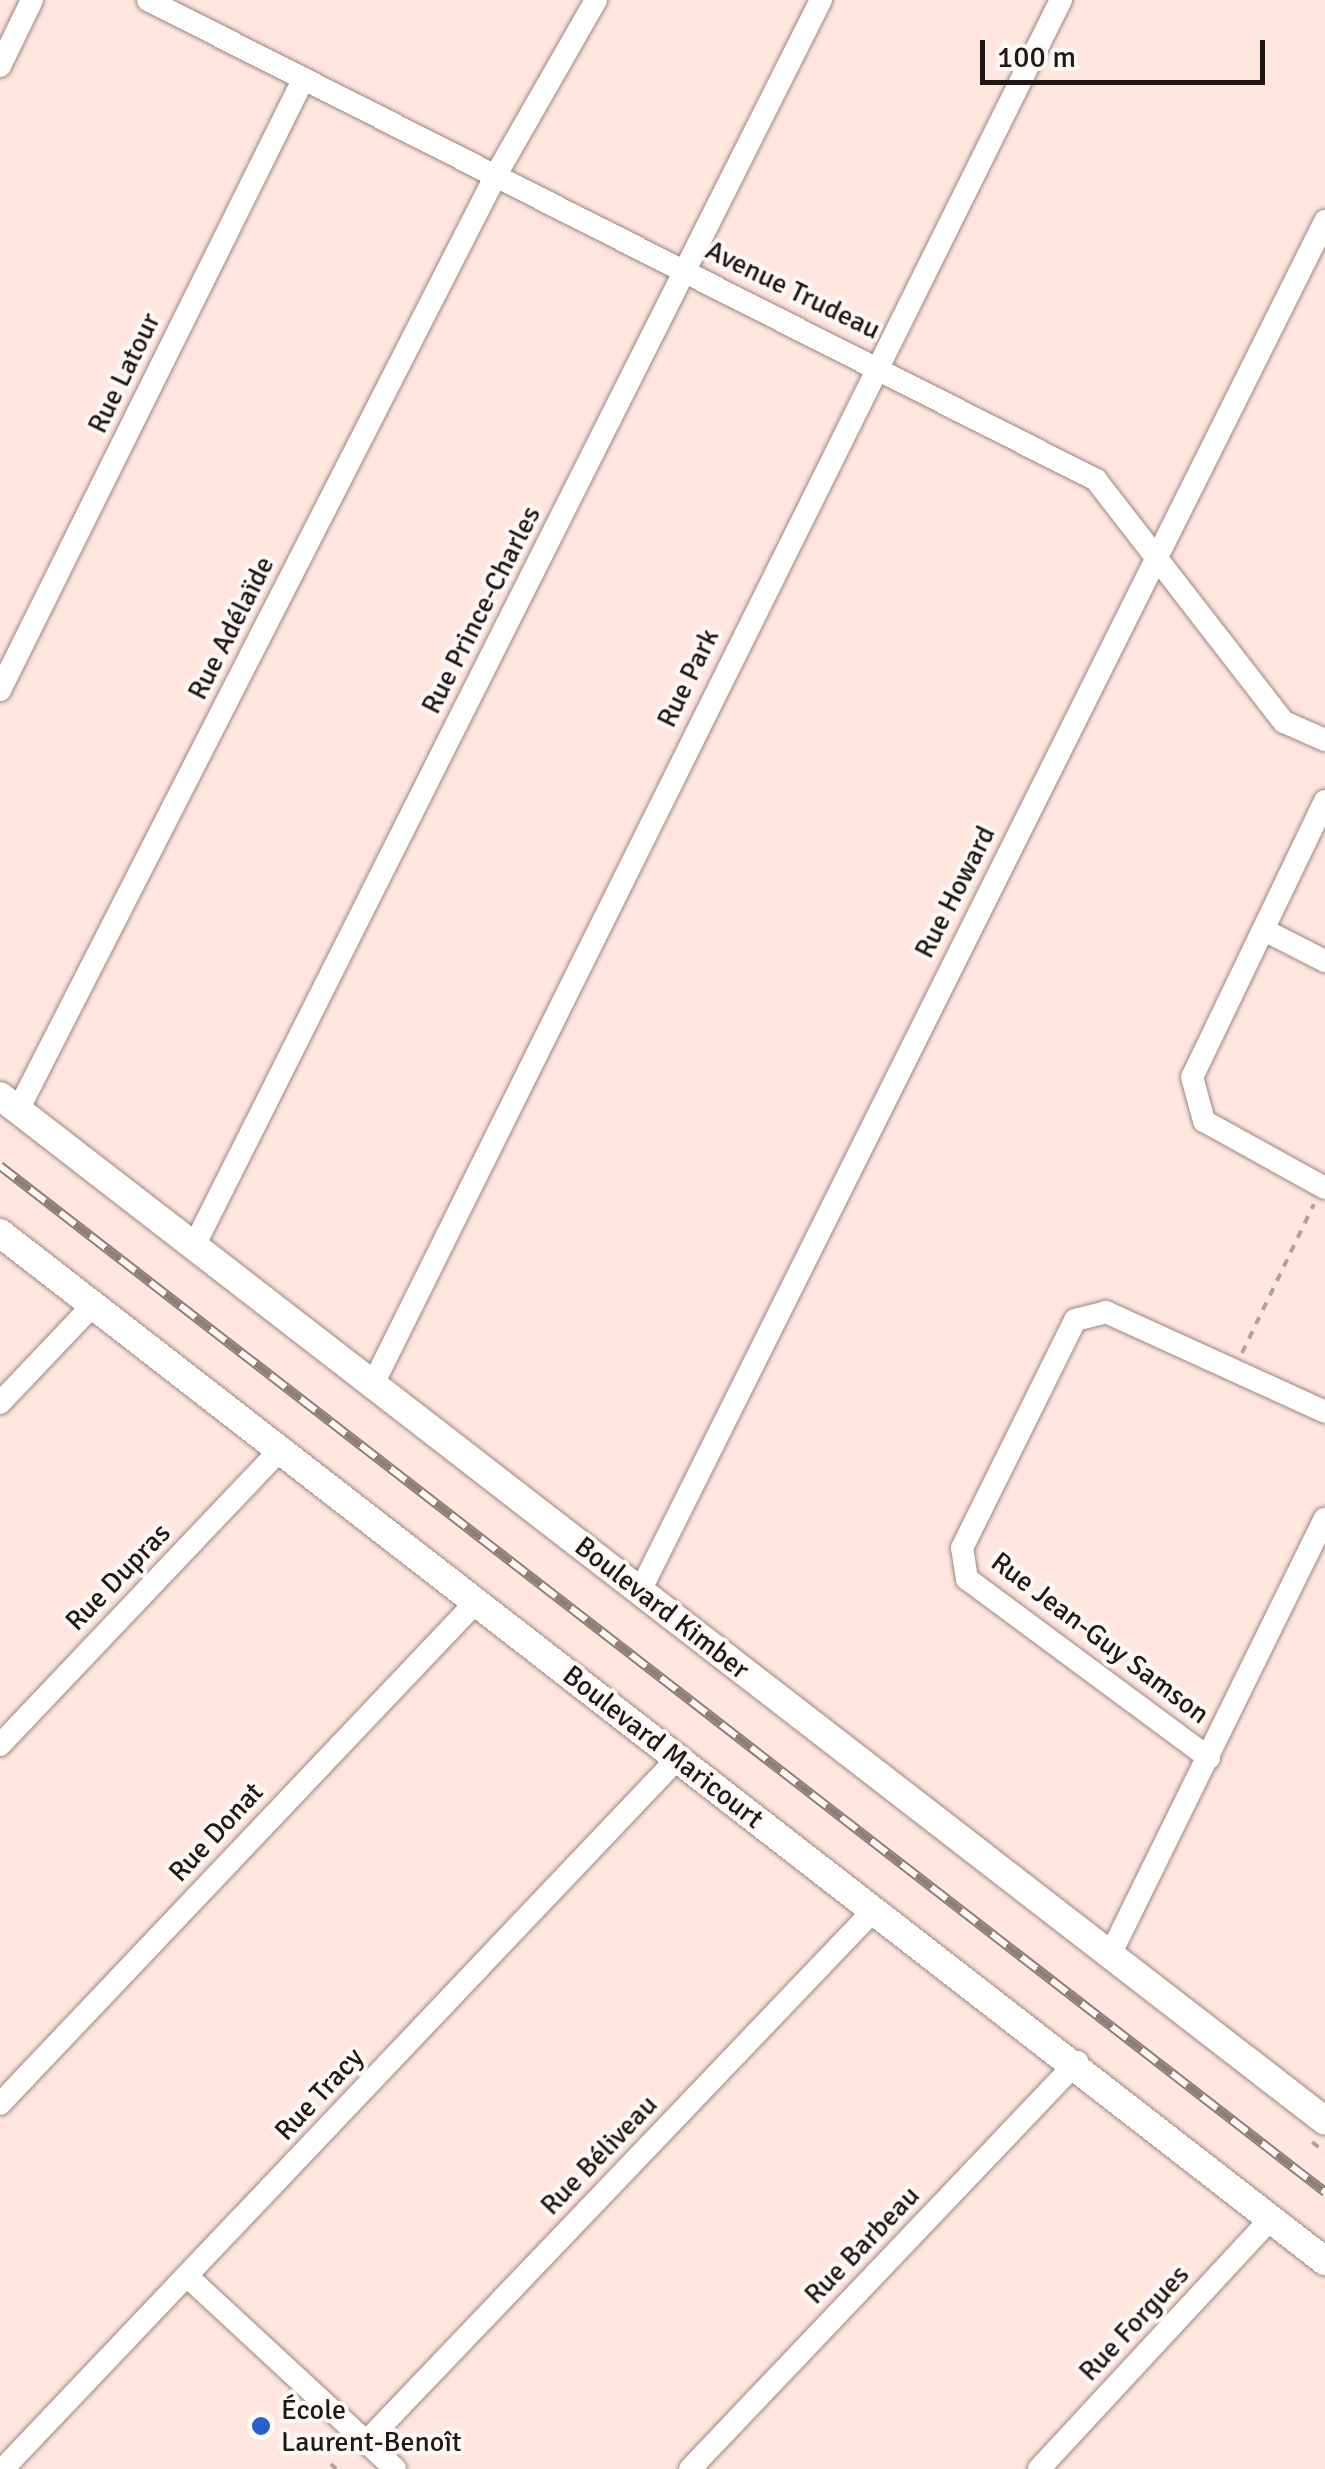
<!DOCTYPE html>
<html>
<head>
<meta charset="utf-8">
<style>
	body { margin:0 }
	#map { position:relative; width:1325px; height:2469px; overflow:hidden; background:#ffe7df; font-family:Signika,sans-serif }
	div>[style] { position:absolute }
	.path>* { height:4px; margin-top:-2px; transform-origin:0; background:repeating-linear-gradient(90deg,#b2a099 0 8px,transparent 0 16px) }
	.roads { filter:drop-shadow(0 0 2px #9c867f) drop-shadow(0 0 2px #9c867f) }
	.minor>* { height:22px; margin:-11px; padding:0 11px; transform-origin:11px; border-radius:11px; background:#fff }
	.tertiary>* { height:28px; margin:-14px; padding:0 14px; transform-origin:14px; border-radius:14px; background:#fff }
	.rail>* { height:10px; margin-top:-5px; transform-origin:0; background:repeating-linear-gradient(90deg,#fef9f7 0 19px,#8e7e78 0 38px); box-sizing:border-box; border-block:2px solid #8e7e78 }
	.dots>* { width:28px; height:28px; translate:-50% -50%; box-sizing:border-box; border:5px solid #fef9f7; border-radius:50% }
	span { translate:-50% -50%; white-space:nowrap; text-align:center; line-height:1.15; -webkit-text-stroke:8px #fef9f7; paint-order:stroke }
	.street-label { font-size:28px; color:#201815 }
	.poi-label { font-size:28px; color:#201815 }
	.left { translate:0 -50%; text-align:left }
	.scale { position:absolute; left:980px; top:40px; width:285px; height:45px; box-sizing:border-box; border:5px solid #201815; border-top:0; padding-left:12px; font-size:30px; line-height:35px; white-space:nowrap; color:#201815; -webkit-text-stroke:8px #fef9f7; paint-order:stroke }
</style>
</head>
<body>
<div id="map">
	<div class="path">
		<div style="left:1242px;top:1353px;width:165px;rotate:-64.2deg"></div>
		<div style="left:1312px;top:2142px;width:16px;rotate:38deg"></div>
		<div style="left:331px;top:2464px;width:7px;rotate:45deg"></div>
	</div>
	<div class="roads">
		<div class="minor">
			<div style="left:148px;top:0;width:1063px;rotate:26.85deg"></div>
			<div style="left:1096px;top:480px;width:306px;rotate:52.2deg"></div>
			<div style="left:1284px;top:722px;width:45px;rotate:23.7deg"></div>
			<div style="left:0;top:66px;width:73px;rotate:-64.1deg"></div>
			<div style="left:0;top:690px;width:679px;rotate:-63.59deg"></div>
			<div style="left:1325px;top:801px;width:306px;rotate:115.7deg"></div>
			<div style="left:1192px;top:1077px;width:46px;rotate:74.7deg"></div>
			<div style="left:1204px;top:1121px;width:138px;rotate:29deg"></div>
			<div style="left:1266px;top:931px;width:66px;rotate:27deg"></div>
			<div style="left:18px;top:1110px;width:1052px;rotate:-62.92deg"></div>
			<div style="left:497px;top:173px;width:199px;rotate:-60.2deg"></div>
			<div style="left:194px;top:1246px;width:1395px;rotate:-63.29deg"></div>
			<div style="left:373px;top:1384px;width:1546px;rotate:-63.57deg"></div>
			<div style="left:0;top:1403px;width:135px;rotate:-46.5deg"></div>
			<div style="left:640px;top:1591px;width:1532px;rotate:-63.43deg"></div>
			<div style="left:0;top:1745px;width:407px;rotate:-46.5deg"></div>
			<div style="left:1209px;top:1758px;width:301px;rotate:-143.5deg"></div>
			<div style="left:967px;top:1579px;width:31px;rotate:-99deg"></div>
			<div style="left:962px;top:1548px;width:254px;rotate:-63.6deg"></div>
			<div style="left:1075px;top:1320px;width:32px;rotate:-14deg"></div>
			<div style="left:1106px;top:1312px;width:241px;rotate:24.5deg"></div>
			<div style="left:1110px;top:1955px;width:486px;rotate:-63.8deg"></div>
			<div style="left:0;top:2104px;width:692px;rotate:-46.52deg"></div>
			<div style="left:188px;top:2277px;width:282px;rotate:42.8deg"></div>
			<div style="left:366px;top:2442px;width:736px;rotate:-46.32deg"></div>
			<div style="left:3px;top:2469px;width:980px;rotate:-46.49deg"></div>
			<div style="left:690px;top:2469px;width:562px;rotate:-46.44deg"></div>
			<div style="left:1039px;top:2469px;width:343px;rotate:-47.2deg"></div>
		</div>
		<div class="tertiary">
			<div style="left:0;top:1096px;width:1675px;rotate:37.72deg"></div>
			<div style="left:0;top:1233px;width:1677px;rotate:37.81deg"></div>
		</div>
	</div>
	<div class="rail">
		<div style="left:0;top:1166px;width:1676px;rotate:37.75deg"></div>
	</div>
	<div class="dots">
		<div style="left:261px;top:2426px;background:#2960cd"></div>
	</div>
	<div class="street-label">
		<span style="left:793px;top:290px;rotate:26deg">Avenue Trudeau</span>
		<span style="left:124px;top:373px;rotate:-64deg">Rue Latour</span>
		<span style="left:481px;top:610px;rotate:-63deg">Rue Prince-Charles</span>
		<span style="left:231px;top:628px;rotate:-63deg">Rue Adélaïde</span>
		<span style="left:688px;top:678px;rotate:-64deg">Rue Park</span>
		<span style="left:955px;top:892px;rotate:-63deg">Rue Howard</span>
		<span style="left:118px;top:1577px;rotate:-46deg">Rue Dupras</span>
		<span style="left:662px;top:1608px;rotate:38deg">Boulevard Kimber</span>
		<span style="left:1100px;top:1638px;rotate:37deg">Rue Jean-Guy Samson</span>
		<span style="left:663px;top:1747px;rotate:38deg">Boulevard Maricourt</span>
		<span style="left:216px;top:1832px;rotate:-47deg">Rue Donat</span>
		<span style="left:319px;top:2094px;rotate:-47deg">Rue Tracy</span>
		<span style="left:599px;top:2155px;rotate:-46deg">Rue Béliveau</span>
		<span style="left:862px;top:2245px;rotate:-46deg">Rue Barbeau</span>
		<span style="left:1134px;top:2323px;rotate:-47deg">Rue Forgues</span>
	</div>
	<div class="poi-label">
		<span class="left" style="left:281px;top:2426px">École<br>Laurent-Benoît</span>
	</div>
	<div class="scale">100 m</div>
</div>
</body>
</html>
